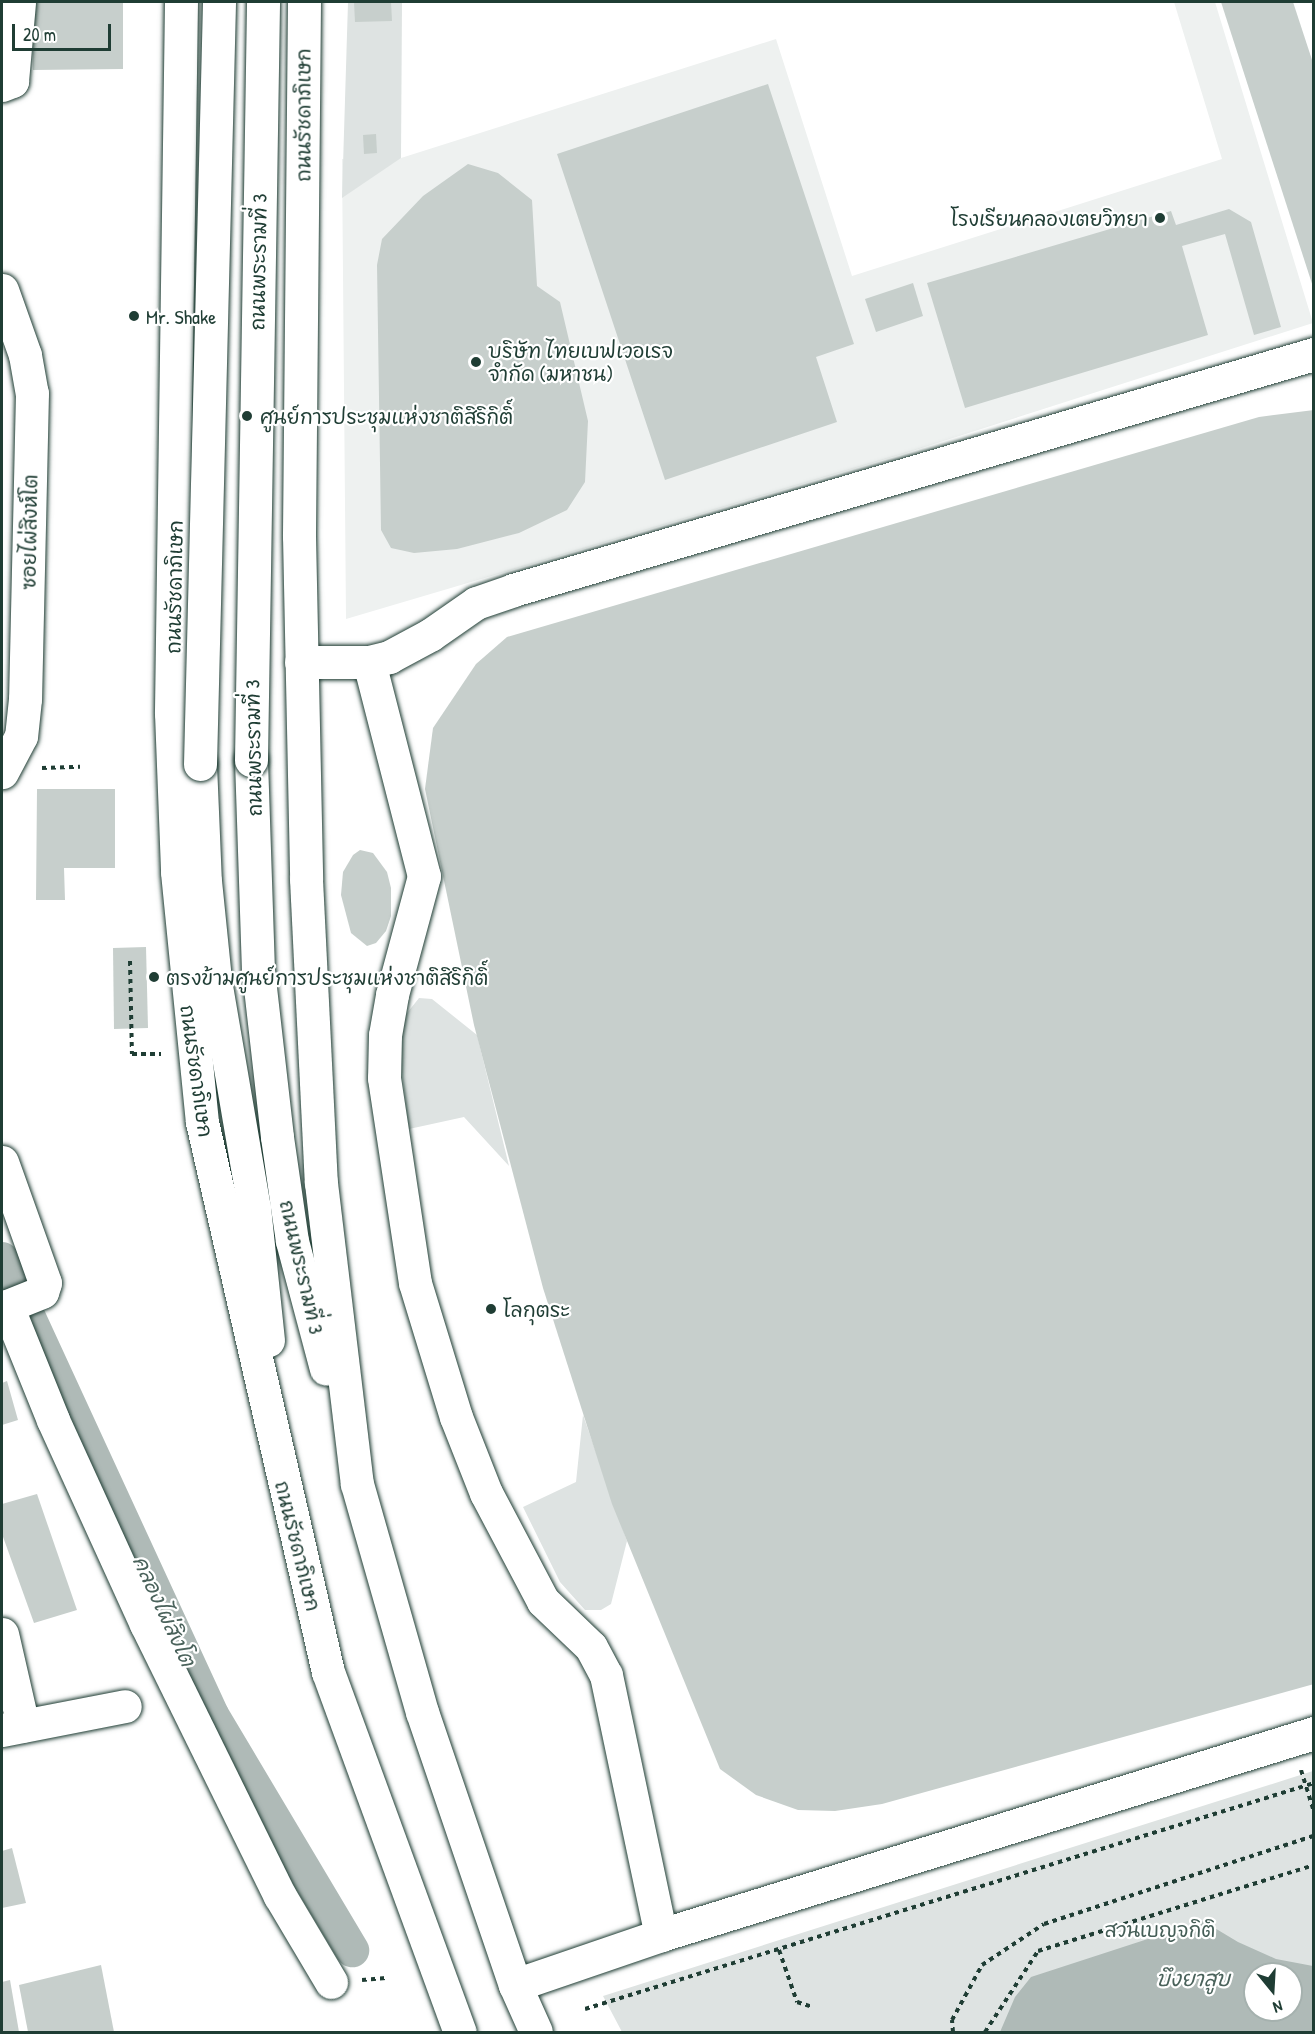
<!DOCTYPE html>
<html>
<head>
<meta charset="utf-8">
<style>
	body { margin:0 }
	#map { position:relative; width:1315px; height:2034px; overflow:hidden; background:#fff; font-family:"Patrick Hand","Playpen Sans Thai",sans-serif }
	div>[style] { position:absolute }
	.built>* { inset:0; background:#eef1f0 }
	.green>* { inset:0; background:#dee3e2 }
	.water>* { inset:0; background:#afbab7 }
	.canal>* { height:34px; margin:-17px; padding:0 17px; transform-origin:17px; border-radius:17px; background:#afbab7 }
	.building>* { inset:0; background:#c7cfcc }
	.path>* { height:4px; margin-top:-2px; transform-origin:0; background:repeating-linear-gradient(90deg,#1f3d34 0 4.5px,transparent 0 9px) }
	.roads { filter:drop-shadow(0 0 2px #1f3d34) drop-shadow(0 0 2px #1f3d34) }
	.minor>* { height:33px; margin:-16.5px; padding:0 16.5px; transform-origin:16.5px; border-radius:16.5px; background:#fff }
	.major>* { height:33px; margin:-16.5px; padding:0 16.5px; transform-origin:16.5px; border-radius:16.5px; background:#fff }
	.bridges { filter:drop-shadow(0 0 2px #1f3d34) drop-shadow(0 0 2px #1f3d34) }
	.major-bridge>* { height:33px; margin:-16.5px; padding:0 16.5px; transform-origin:16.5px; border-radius:16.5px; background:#fff }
	.dots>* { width:16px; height:16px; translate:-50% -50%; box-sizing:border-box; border:3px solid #fff; border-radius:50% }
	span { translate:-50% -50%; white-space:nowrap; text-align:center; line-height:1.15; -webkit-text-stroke:4.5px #fff; paint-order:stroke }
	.street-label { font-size:20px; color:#1f3d34 }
	.poi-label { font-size:20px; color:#1f3d34 }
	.right { translate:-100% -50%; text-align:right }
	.left { translate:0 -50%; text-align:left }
	.park-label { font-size:20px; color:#455e57 }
	.water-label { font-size:21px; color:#4a625b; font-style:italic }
	.frame { position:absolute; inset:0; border:3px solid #1f3d34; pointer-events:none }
	.north { position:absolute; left:1243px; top:1962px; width:60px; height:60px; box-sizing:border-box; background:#fff; border:2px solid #a5b1ae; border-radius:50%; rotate:162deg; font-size:16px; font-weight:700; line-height:24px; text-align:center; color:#1f3d34 }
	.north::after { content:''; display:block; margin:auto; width:21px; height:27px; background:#1f3d34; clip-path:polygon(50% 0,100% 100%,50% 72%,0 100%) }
	.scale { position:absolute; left:12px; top:24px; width:99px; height:27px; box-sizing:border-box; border:3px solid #1f3d34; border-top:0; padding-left:8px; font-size:18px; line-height:21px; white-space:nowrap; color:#1f3d34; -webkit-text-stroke:4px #fff; paint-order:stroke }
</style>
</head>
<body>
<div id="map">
	<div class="built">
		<div style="clip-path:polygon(1174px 2px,1215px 2px,1313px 323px,906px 453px,346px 619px,342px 159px,401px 158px,776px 39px,852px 276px,1222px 159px)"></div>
	</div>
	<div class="green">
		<div style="clip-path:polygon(348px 2px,402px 2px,401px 158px,342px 198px)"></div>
		<div style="clip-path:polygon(419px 998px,432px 999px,477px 1035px,509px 1166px,464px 1117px,409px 1129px,401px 1064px,404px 1017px)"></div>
		<div style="clip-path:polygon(583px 1415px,627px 1541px,611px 1604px,601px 1610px,585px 1610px,560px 1582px,523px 1507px,576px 1482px)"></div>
		<div style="clip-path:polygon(evenodd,1313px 1771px,1313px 2032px,622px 2032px,603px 1996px,1313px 1771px,1255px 1974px,1291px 1974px,1291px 2010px,1255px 2010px,1255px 1974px)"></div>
	</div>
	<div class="water">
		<div style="clip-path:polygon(evenodd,1203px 1921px,1238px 1942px,1276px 1959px,1313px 1966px,1313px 2032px,1000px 2032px,1015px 1997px,1031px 1977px,1203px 1921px,1255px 1974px,1291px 1974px,1291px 2010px,1255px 2010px,1255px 1974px)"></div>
	</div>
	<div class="canal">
		<div style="left:2px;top:1259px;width:502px;rotate:65.27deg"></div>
		<div style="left:212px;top:1715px;width:274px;rotate:59.2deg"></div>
	</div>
	<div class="building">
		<div style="clip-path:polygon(32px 2px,123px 2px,123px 69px,33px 70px)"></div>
		<div style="clip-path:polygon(354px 2px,391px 2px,392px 21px,355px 22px)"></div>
		<div style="clip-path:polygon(1221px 2px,1293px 2px,1314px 66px,1314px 290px)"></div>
		<div style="clip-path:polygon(768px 84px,854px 344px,816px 357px,837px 422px,665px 480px,557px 154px)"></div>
		<div style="clip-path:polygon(376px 134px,377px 153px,364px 154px,363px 135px)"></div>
		<div style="clip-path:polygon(468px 164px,498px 173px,532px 200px,537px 286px,560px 302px,588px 421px,585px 482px,567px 510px,519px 533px,457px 549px,414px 553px,391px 548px,381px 530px,377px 265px,382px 239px,423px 196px)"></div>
		<div style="clip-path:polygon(1229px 209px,1251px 222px,1281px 327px,1254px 335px,1225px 234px,1182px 246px,1208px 335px,965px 408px,927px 283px,1171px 211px,1176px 225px)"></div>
		<div style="clip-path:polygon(913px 283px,923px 316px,876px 332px,865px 299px)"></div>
		<div style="clip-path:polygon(1314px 410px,1314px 1684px,882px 1804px,835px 1811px,798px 1810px,756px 1795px,720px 1769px,612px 1504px,543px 1288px,474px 1025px,425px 789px,433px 728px,476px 664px,507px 637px,1259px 417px)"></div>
		<div style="clip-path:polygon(37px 789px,115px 789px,115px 868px,64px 868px,65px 900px,36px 900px)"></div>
		<div style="clip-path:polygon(360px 850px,373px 853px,387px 872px,391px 888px,391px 916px,386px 931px,376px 943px,367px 946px,351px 933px,341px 895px,343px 872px,353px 855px)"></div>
		<div style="clip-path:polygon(146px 947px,148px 1028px,114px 1029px,113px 948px)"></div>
		<div style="clip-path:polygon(7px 1381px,18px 1420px,2px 1425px,2px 1383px)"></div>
		<div style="clip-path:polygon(37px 1494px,77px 1610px,34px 1623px,2px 1534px,2px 1504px)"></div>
		<div style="clip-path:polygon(12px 1848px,26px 1903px,2px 1908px,2px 1851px)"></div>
		<div style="clip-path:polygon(101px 1965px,114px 2032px,28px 2032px,19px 1985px)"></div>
		<div style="clip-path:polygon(10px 1980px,19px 2032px,2px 2032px,2px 1982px)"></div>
	</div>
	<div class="path">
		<div style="left:42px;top:768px;width:38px;rotate:-2deg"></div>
		<div style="left:130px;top:961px;width:93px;rotate:88.8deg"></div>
		<div style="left:132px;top:1054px;width:29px"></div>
		<div style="left:1301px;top:1770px;width:44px;rotate:72.8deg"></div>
		<div style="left:779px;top:1950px;width:55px;rotate:70.9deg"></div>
		<div style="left:797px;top:2002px;width:16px;rotate:18deg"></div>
		<div style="left:362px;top:1980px;width:24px;rotate:-5deg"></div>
		<div style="left:585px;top:2009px;width:763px;rotate:-17.22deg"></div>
		<div style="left:953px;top:2032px;width:12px;rotate:-95deg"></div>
		<div style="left:952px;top:2020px;width:63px;rotate:-61.4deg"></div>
		<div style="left:982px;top:1965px;width:74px;rotate:-33.5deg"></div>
		<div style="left:1044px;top:1924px;width:284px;rotate:-18.1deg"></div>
		<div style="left:985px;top:2032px;width:97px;rotate:-56.8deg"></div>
		<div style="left:1038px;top:1951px;width:289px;rotate:-17.3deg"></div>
	</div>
	<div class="roads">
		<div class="minor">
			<div style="left:2px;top:85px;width:11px;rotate:-22deg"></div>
			<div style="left:12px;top:81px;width:79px;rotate:-84.9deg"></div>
			<div style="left:2px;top:290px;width:69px;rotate:70.5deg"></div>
			<div style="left:25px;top:355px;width:39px;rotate:80deg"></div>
			<div style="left:32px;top:393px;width:306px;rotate:91.3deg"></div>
			<div style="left:25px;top:699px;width:37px;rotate:96deg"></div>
			<div style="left:21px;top:736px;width:41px;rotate:117.8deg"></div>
			<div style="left:301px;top:662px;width:68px"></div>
			<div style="left:369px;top:662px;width:21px;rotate:-14deg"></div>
			<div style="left:389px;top:657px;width:47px;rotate:-28.2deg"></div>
			<div style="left:430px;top:635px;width:56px;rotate:-34.8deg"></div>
			<div style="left:476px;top:603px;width:39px;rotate:-19deg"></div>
			<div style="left:513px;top:590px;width:835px;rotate:-16.42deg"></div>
			<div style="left:369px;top:662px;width:221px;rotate:75.6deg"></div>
			<div style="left:424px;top:876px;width:123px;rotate:105.1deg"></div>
			<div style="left:392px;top:995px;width:41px;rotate:99.9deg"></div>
			<div style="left:385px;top:1035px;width:43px;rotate:91.3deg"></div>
			<div style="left:384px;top:1078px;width:207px;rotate:81.4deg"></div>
			<div style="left:415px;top:1283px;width:140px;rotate:73deg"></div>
			<div style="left:456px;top:1417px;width:82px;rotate:68.5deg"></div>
			<div style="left:486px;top:1493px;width:122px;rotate:62.2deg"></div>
			<div style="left:543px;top:1601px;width:66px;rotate:43.8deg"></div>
			<div style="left:591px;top:1647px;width:32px;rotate:62deg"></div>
			<div style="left:606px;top:1675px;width:266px;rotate:78.1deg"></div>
			<div style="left:2px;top:1162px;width:128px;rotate:70.4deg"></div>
			<div style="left:45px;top:1283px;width:9px;rotate:108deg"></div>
			<div style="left:42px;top:1292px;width:43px;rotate:158.2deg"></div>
			<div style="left:7px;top:1306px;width:123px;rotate:68deg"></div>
			<div style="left:53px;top:1420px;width:224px;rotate:65.5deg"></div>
			<div style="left:146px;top:1624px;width:303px;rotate:63.8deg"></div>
			<div style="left:280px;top:1896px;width:100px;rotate:59.3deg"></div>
			<div style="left:2px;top:1634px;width:94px;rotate:77.1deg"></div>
			<div style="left:2px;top:1730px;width:125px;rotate:-11deg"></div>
			<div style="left:515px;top:1985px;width:154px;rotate:-18.9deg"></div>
			<div style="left:661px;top:1935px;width:684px;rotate:-17.19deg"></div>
		</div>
		<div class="major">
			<div style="left:181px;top:2px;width:711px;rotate:90.81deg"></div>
			<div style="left:171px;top:713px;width:159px;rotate:87.8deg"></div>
			<div style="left:177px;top:872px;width:251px;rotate:84.3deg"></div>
			<div style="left:202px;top:1122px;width:564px;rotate:77.1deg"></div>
			<div style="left:328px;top:1672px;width:383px;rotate:69.9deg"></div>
			<div style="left:304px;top:2px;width:534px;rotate:90.54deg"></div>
			<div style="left:299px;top:536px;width:343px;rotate:88.8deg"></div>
			<div style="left:306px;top:879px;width:304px;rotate:87.2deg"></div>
			<div style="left:321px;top:1183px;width:303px;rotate:83.2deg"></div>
			<div style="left:357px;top:1484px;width:237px;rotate:74.1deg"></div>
			<div style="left:422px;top:1712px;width:288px;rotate:71.2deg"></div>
			<div style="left:515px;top:1985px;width:51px;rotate:65.9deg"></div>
			<div style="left:251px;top:760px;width:210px;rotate:88.1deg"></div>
			<div style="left:258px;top:970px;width:168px;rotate:83.5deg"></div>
			<div style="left:277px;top:1137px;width:105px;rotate:81.8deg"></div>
			<div style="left:292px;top:1241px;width:132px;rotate:75.1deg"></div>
			<div style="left:200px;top:764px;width:117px;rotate:87.6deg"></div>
			<div style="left:205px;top:881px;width:100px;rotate:84.2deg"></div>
			<div style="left:215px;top:980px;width:230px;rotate:80.3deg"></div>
			<div style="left:254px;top:1207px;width:134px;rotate:84deg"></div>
		</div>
	</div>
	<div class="bridges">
		<div class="major-bridge">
			<div style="left:251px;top:760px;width:758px;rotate:-89.09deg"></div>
			<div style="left:200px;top:764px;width:762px;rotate:-88.57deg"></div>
		</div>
	</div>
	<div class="dots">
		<div style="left:1160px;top:218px;background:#1f3d34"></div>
		<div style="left:134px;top:316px;background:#1f3d34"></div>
		<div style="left:476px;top:362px;background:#1f3d34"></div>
		<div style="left:247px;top:416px;background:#1f3d34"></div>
		<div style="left:154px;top:977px;background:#1f3d34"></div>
		<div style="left:491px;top:1309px;background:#1f3d34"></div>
	</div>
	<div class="street-label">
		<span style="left:303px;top:115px;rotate:-90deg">ถนนรัชดาภิเษก</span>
		<span style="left:258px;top:262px;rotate:-89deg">ถนนพระรามที่ 3</span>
		<span style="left:29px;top:532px;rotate:-89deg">ซอยไผ่สิงห์โต</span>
		<span style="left:174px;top:587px;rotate:-89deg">ถนนรัชดาภิเษก</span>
		<span style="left:253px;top:748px;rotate:-91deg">ถนนพระรามที่ 3</span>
		<span style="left:197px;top:1071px;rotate:82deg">ถนนรัชดาภิเษก</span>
		<span style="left:302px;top:1267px;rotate:77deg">ถนนพระรามที่ 3</span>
		<span style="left:298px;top:1546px;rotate:76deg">ถนนรัชดาภิเษก</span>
	</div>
	<div class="poi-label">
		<span class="right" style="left:1148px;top:218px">โรงเรียนคลองเตยวิทยา</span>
		<span class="left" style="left:146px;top:316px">Mr. Shake</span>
		<span class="left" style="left:488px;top:362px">บริษัท ไทยเบฟเวอเรจ<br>จำกัด (มหาชน)</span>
		<span class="left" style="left:260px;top:416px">ศูนย์การประชุมแห่งชาติสิริกิติ์</span>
		<span class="left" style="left:166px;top:977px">ตรงข้ามศูนย์การประชุมแห่งชาติสิริกิติ์</span>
		<span class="left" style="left:503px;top:1309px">โลกุตระ</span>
	</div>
	<div class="park-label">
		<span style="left:1160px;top:1929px">สวนเบญจกิติ</span>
	</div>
	<div class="water-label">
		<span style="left:164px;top:1611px;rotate:65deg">คลองไผ่สิงโต</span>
		<span style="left:1193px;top:1979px">บึงยาสูบ</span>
	</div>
	<div class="frame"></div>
	<div class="north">N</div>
	<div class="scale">20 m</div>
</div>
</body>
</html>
